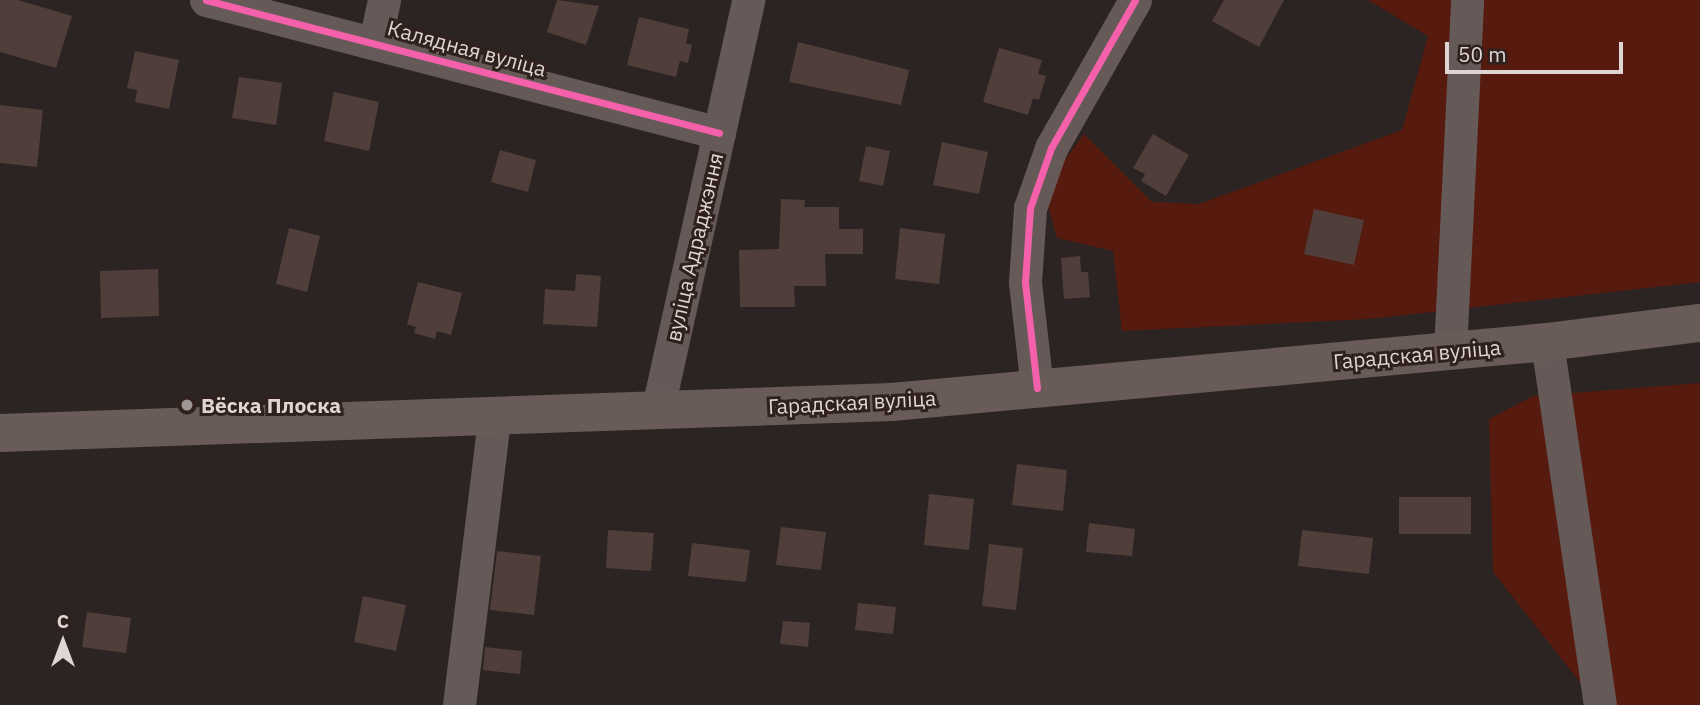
<!DOCTYPE html>
<html>
<head>
<meta charset="utf-8">
<style>
	body { margin:0 }
	#map { position:relative; width:1700px; height:705px; overflow:hidden; background:#2c2422; font-family:"IBM Plex Sans",sans-serif }
	div>[style] { position:absolute }
	.green>* { inset:0; background:#561a0e }
	.building>* { inset:0; background:#503e3a }
	.minor>* { height:33px; margin:-16.5px; padding:0 16.5px; transform-origin:16.5px; border-radius:16.5px; background:#665a58 }
	.major>* { height:38px; margin:-19px; padding:0 19px; transform-origin:19px; border-radius:19px; background:#685b58 }
	.cycleway>* { height:7px; margin:-3.5px; padding:0 3.5px; transform-origin:3.5px; border-radius:3.5px; background:#f560ab }
	.dots>* { width:19px; height:19px; translate:-50% -50%; box-sizing:border-box; border:4px solid #30211e; border-radius:50% }
	span { translate:-50% -50%; white-space:nowrap; text-align:center; line-height:1.15; -webkit-text-stroke:6px #30211e; paint-order:stroke }
	.street-label { font-size:21px; color:#dfd5d2 }
	.poi-label { font-size:21px; color:#dfd5d2; font-weight:700 }
	.left { translate:0 -50%; text-align:left }
	.north { position:absolute; left:28px; top:607px; width:70px; height:70px; -webkit-text-stroke:5px #30211e; paint-order:stroke; rotate:0deg; font-size:19px; font-weight:700; line-height:28px; text-align:center; color:#dfd5d2 }
	.north::after { content:''; display:block; margin:auto; width:24px; height:32px; background:#dfd5d2; clip-path:polygon(50% 0,100% 100%,50% 72%,0 100%) }
	.scale { position:absolute; left:1445px; top:42px; width:178px; height:32px; box-sizing:border-box; border:4px solid #dfd5d2; border-top:0; padding-left:9px; font-size:21px; line-height:24px; white-space:nowrap; color:#dfd5d2; -webkit-text-stroke:5px #30211e; paint-order:stroke }
</style>
</head>
<body>
<div id="map">
	<div class="green">
		<div style="clip-path:polygon(1368px 0,1700px 0,1700px 282px,1369px 319px,1122px 331px,1113px 251px,1057px 238px,1043px 189px,1084px 134px,1152px 202px,1199px 204px,1402px 130px,1428px 36px)"></div>
		<div style="clip-path:polygon(1700px 383px,1700px 705px,1598px 705px,1493px 572px,1489px 419px,1533px 396px)"></div>
	</div>
	<div class="building">
		<div style="clip-path:polygon(0 0,18px 0,72px 16px,56px 68px,0 52px)"></div>
		<div style="clip-path:polygon(557px 0,599px 6px,586px 45px,547px 32px)"></div>
		<div style="clip-path:polygon(1224px 0,1284px 0,1259px 47px,1212px 21px)"></div>
		<div style="clip-path:polygon(639px 17px,689px 29px,686px 43px,692px 45px,688px 63px,680px 61px,676px 77px,627px 65px)"></div>
		<div style="clip-path:polygon(798px 42px,909px 70px,901px 105px,789px 82px)"></div>
		<div style="clip-path:polygon(999px 48px,1042px 60px,1038px 74px,1046px 76px,1039px 100px,1033px 98px,1028px 115px,983px 102px)"></div>
		<div style="clip-path:polygon(135px 51px,179px 60px,169px 109px,135px 102px,137px 90px,127px 88px)"></div>
		<div style="clip-path:polygon(239px 77px,282px 83px,276px 125px,232px 118px)"></div>
		<div style="clip-path:polygon(334px 92px,379px 102px,369px 151px,324px 141px)"></div>
		<div style="clip-path:polygon(0 105px,43px 110px,37px 167px,0 163px)"></div>
		<div style="clip-path:polygon(1153px 134px,1189px 155px,1166px 196px,1141px 181px,1145px 174px,1133px 168px)"></div>
		<div style="clip-path:polygon(942px 142px,988px 152px,979px 194px,933px 185px)"></div>
		<div style="clip-path:polygon(866px 146px,890px 151px,883px 186px,859px 181px)"></div>
		<div style="clip-path:polygon(500px 150px,536px 160px,528px 192px,491px 182px)"></div>
		<div style="clip-path:polygon(781px 199px,805px 200px,804px 207px,839px 207px,839px 229px,863px 229px,863px 254px,825px 254px,826px 286px,794px 286px,795px 307px,740px 307px,739px 250px,779px 249px)"></div>
		<div style="clip-path:polygon(1314px 209px,1364px 220px,1354px 265px,1304px 254px)"></div>
		<div style="clip-path:polygon(289px 228px,320px 236px,307px 292px,276px 284px)"></div>
		<div style="clip-path:polygon(900px 228px,945px 234px,939px 284px,895px 279px)"></div>
		<div style="clip-path:polygon(1080px 256px,1081px 272px,1088px 272px,1090px 297px,1064px 299px,1061px 258px)"></div>
		<div style="clip-path:polygon(158px 269px,159px 316px,101px 318px,100px 271px)"></div>
		<div style="clip-path:polygon(576px 274px,601px 276px,597px 327px,543px 324px,545px 289px,575px 291px)"></div>
		<div style="clip-path:polygon(418px 282px,462px 293px,451px 335px,437px 331px,435px 339px,414px 333px,416px 327px,407px 324px)"></div>
		<div style="clip-path:polygon(1017px 464px,1067px 470px,1063px 511px,1012px 505px)"></div>
		<div style="clip-path:polygon(929px 494px,974px 499px,969px 550px,924px 545px)"></div>
		<div style="clip-path:polygon(1399px 497px,1471px 497px,1471px 534px,1399px 534px)"></div>
		<div style="clip-path:polygon(1089px 523px,1135px 529px,1132px 556px,1086px 552px)"></div>
		<div style="clip-path:polygon(781px 527px,826px 532px,821px 570px,776px 565px)"></div>
		<div style="clip-path:polygon(608px 530px,654px 533px,651px 571px,606px 568px)"></div>
		<div style="clip-path:polygon(1302px 530px,1373px 538px,1369px 574px,1298px 566px)"></div>
		<div style="clip-path:polygon(692px 543px,750px 550px,746px 582px,688px 576px)"></div>
		<div style="clip-path:polygon(989px 544px,1023px 548px,1016px 610px,982px 606px)"></div>
		<div style="clip-path:polygon(497px 551px,541px 556px,534px 615px,490px 610px)"></div>
		<div style="clip-path:polygon(363px 596px,406px 605px,396px 651px,354px 642px)"></div>
		<div style="clip-path:polygon(858px 603px,896px 607px,893px 634px,855px 630px)"></div>
		<div style="clip-path:polygon(87px 612px,131px 618px,126px 653px,82px 647px)"></div>
		<div style="clip-path:polygon(783px 621px,810px 623px,808px 647px,780px 644px)"></div>
		<div style="clip-path:polygon(485px 647px,522px 651px,520px 674px,483px 670px)"></div>
	</div>
	<div class="minor">
		<div style="left:206px;top:0;width:530px;rotate:14.53deg"></div>
		<div style="left:375px;top:42px;width:43px;rotate:-77.9deg"></div>
		<div style="left:1547px;top:342px;width:367px;rotate:81.7deg"></div>
		<div style="left:1450px;top:351px;width:351px;rotate:-87.2deg"></div>
		<div style="left:1037px;top:388px;width:107px;rotate:-96.5deg"></div>
		<div style="left:1025px;top:282px;width:74px;rotate:-86.1deg"></div>
		<div style="left:1030px;top:208px;width:64px;rotate:-70.7deg"></div>
		<div style="left:1051px;top:148px;width:170px;rotate:-60.4deg"></div>
		<div style="left:657px;top:412px;width:422px;rotate:-77.5deg"></div>
		<div style="left:459px;top:705px;width:289px;rotate:-83deg"></div>
	</div>
	<div class="major">
		<div style="left:0;top:433px;width:893px;rotate:-1.99deg"></div>
		<div style="left:892px;top:402px;width:658px;rotate:-5.23deg"></div>
		<div style="left:1547px;top:342px;width:154px;rotate:-7.1deg"></div>
	</div>
	<div class="cycleway">
		<div style="left:206px;top:0;width:530px;rotate:14.53deg"></div>
		<div style="left:1037px;top:388px;width:107px;rotate:-96.5deg"></div>
		<div style="left:1025px;top:282px;width:74px;rotate:-86.1deg"></div>
		<div style="left:1030px;top:208px;width:64px;rotate:-70.7deg"></div>
		<div style="left:1051px;top:148px;width:170px;rotate:-60.4deg"></div>
	</div>
	<div class="dots">
		<div style="left:187px;top:405px;background:#a09794"></div>
	</div>
	<div class="street-label">
		<span style="left:467px;top:48px;rotate:15deg">Калядная вуліца</span>
		<span style="left:694px;top:247px;rotate:-77deg">вуліца Адраджэння</span>
		<span style="left:1417px;top:354px;rotate:-5deg">Гарадская вуліца</span>
		<span style="left:852px;top:402px;rotate:-3deg">Гарадская вуліца</span>
	</div>
	<div class="poi-label">
		<span class="left" style="left:201px;top:405px">Вёска Плоска</span>
	</div>
	<div class="north">С</div>
	<div class="scale">50 m</div>
</div>
</body>
</html>
